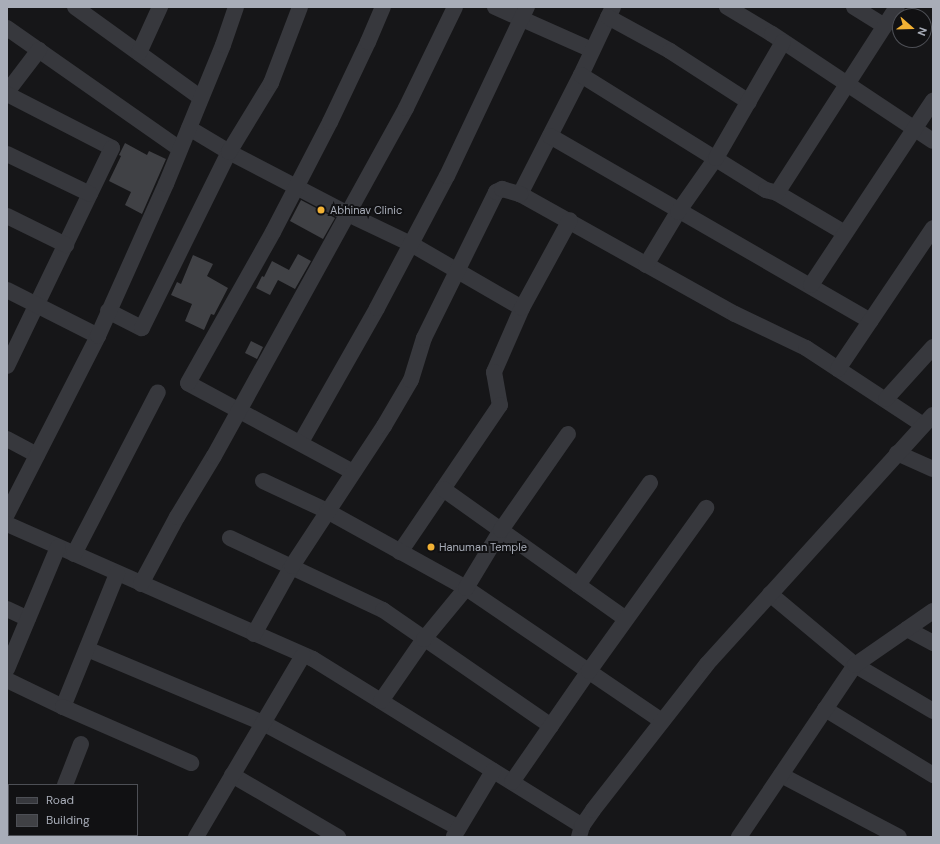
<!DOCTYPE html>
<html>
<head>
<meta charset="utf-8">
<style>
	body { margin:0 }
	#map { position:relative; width:940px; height:844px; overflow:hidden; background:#161618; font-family:"DM Sans",sans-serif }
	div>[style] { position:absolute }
	.building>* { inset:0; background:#404145 }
	.minor>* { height:16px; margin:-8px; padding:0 8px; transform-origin:8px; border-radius:8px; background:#37383d }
	.dots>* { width:11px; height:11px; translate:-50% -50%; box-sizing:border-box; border:2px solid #111113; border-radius:50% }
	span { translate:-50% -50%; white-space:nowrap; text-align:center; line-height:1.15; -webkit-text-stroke:4px #111113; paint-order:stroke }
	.poi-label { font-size:11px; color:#a8adb8 }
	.left { translate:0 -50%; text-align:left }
	.frame { position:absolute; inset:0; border:8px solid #a8adb8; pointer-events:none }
	.legend { position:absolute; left:8px; top:784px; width:130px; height:52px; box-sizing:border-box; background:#111113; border:1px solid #4d4f55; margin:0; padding:5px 7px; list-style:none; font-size:12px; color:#a8adb8 }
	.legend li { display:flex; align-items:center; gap:8px; height:20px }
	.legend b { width:20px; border:1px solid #4d4f55 }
	.north { position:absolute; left:892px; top:8px; width:40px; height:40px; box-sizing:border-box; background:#111113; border:1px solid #4d4f55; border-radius:50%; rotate:110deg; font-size:11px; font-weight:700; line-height:16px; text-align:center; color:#a8adb8 }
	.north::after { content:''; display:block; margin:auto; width:14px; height:18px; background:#f2b134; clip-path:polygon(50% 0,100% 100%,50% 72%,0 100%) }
</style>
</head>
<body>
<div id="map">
	<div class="building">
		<div style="clip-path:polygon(125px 143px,147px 155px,149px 151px,166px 159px,142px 214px,125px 205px,131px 192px,109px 181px,121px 156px,119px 155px)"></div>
		<div style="clip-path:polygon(301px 200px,335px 218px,323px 239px,290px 221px)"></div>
		<div style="clip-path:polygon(298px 254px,311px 261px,295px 289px,278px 280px,270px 295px,256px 288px,262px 276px,264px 277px,272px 261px,289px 270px)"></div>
		<div style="clip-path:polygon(193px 255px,213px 264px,207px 276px,228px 288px,214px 315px,211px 314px,204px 330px,185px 321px,192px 304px,171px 295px,177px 282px,181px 284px)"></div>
		<div style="clip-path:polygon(251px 341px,263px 347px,257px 359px,245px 353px)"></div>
	</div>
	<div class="minor">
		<div style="left:75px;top:7px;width:155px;rotate:35.8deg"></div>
		<div style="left:495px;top:7px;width:106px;rotate:23.9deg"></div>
		<div style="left:613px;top:7px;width:75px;rotate:115.2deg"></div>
		<div style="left:581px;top:75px;width:134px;rotate:117.1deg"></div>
		<div style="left:520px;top:194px;width:246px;rotate:29.2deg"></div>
		<div style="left:735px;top:314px;width:79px;rotate:25.6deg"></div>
		<div style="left:806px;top:348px;width:140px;rotate:33.3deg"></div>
		<div style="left:727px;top:7px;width:52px;rotate:31deg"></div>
		<div style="left:772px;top:34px;width:193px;rotate:33.6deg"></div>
		<div style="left:854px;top:7px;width:36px;rotate:32deg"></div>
		<div style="left:608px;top:17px;width:71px;rotate:28.7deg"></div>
		<div style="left:670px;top:51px;width:94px;rotate:32.8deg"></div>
		<div style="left:7px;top:28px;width:211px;rotate:35deg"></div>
		<div style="left:139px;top:53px;width:51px;rotate:-65.5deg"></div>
		<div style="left:581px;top:75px;width:218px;rotate:31.9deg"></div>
		<div style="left:766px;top:190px;width:11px;rotate:15deg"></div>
		<div style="left:777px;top:193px;width:79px;rotate:30.5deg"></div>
		<div style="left:7px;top:92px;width:53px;rotate:-52.7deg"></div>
		<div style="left:7px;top:94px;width:118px;rotate:27.2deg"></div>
		<div style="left:112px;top:148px;width:242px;rotate:115.7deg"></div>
		<div style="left:189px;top:128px;width:47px;rotate:31deg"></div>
		<div style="left:229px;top:152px;width:134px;rotate:27.5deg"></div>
		<div style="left:348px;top:214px;width:70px;rotate:25.5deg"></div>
		<div style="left:411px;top:244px;width:128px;rotate:30deg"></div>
		<div style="left:522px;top:308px;width:70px;rotate:113.6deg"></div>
		<div style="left:494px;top:372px;width:34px;rotate:80deg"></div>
		<div style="left:500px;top:405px;width:178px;rotate:124.2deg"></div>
		<div style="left:550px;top:136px;width:370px;rotate:30deg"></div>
		<div style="left:7px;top:154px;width:92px;rotate:25.7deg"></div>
		<div style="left:777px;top:193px;width:221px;rotate:-57.2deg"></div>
		<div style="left:7px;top:216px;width:66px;rotate:26.2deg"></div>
		<div style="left:646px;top:265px;width:62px;rotate:-58.9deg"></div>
		<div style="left:678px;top:212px;width:66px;rotate:-54.9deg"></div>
		<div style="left:716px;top:158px;width:134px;rotate:-60deg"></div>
		<div style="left:811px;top:285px;width:221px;rotate:-56.5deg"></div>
		<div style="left:7px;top:290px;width:102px;rotate:26.8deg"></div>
		<div style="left:522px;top:308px;width:100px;rotate:-61.4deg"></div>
		<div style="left:108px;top:311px;width:38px;rotate:27deg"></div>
		<div style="left:142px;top:328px;width:196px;rotate:-63.7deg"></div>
		<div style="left:229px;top:152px;width:81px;rotate:-58.7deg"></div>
		<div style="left:271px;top:83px;width:81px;rotate:-69.1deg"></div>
		<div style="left:838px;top:369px;width:170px;rotate:-56deg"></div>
		<div style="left:886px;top:399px;width:70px;rotate:-47.9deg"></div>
		<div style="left:7px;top:439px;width:34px;rotate:28deg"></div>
		<div style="left:301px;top:442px;width:154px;rotate:-60.4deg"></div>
		<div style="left:377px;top:308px;width:149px;rotate:-62.1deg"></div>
		<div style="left:447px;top:176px;width:187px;rotate:-64.7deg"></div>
		<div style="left:897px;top:453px;width:39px;rotate:24deg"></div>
		<div style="left:353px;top:472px;width:187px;rotate:-151.7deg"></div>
		<div style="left:188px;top:383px;width:173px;rotate:-60.6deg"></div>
		<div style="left:273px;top:232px;width:124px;rotate:-62.6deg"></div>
		<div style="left:330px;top:122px;width:89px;rotate:-64.6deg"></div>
		<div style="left:368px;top:42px;width:38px;rotate:-67deg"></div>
		<div style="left:263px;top:481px;width:71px;rotate:25.1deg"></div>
		<div style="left:327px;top:511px;width:159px;rotate:29deg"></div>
		<div style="left:466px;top:588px;width:237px;rotate:34.2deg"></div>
		<div style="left:443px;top:489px;width:224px;rotate:35.4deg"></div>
		<div style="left:7px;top:514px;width:200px;rotate:-62.9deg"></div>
		<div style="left:98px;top:336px;width:167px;rotate:-65.9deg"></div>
		<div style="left:166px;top:184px;width:150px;rotate:-67.7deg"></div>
		<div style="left:223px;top:45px;width:40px;rotate:-71.1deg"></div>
		<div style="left:7px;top:524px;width:334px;rotate:23.8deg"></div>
		<div style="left:313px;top:659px;width:317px;rotate:31.8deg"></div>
		<div style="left:230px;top:538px;width:169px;rotate:25.2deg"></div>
		<div style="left:383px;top:610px;width:204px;rotate:34.6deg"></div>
		<div style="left:74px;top:554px;width:182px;rotate:-62.6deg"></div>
		<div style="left:141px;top:584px;width:76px;rotate:-61.8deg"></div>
		<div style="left:177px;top:517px;width:71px;rotate:-58.8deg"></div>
		<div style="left:214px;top:456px;width:397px;rotate:-61.1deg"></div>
		<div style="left:406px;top:108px;width:112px;rotate:-64.1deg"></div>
		<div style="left:578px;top:585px;width:125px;rotate:-54.8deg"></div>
		<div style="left:770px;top:594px;width:111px;rotate:39.9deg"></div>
		<div style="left:855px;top:665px;width:91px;rotate:30.5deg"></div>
		<div style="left:7px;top:609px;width:23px;rotate:25deg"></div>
		<div style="left:907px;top:629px;width:30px;rotate:28deg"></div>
		<div style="left:254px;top:634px;width:78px;rotate:-60.8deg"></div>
		<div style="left:292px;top:566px;width:168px;rotate:-56.7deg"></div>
		<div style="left:384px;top:426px;width:53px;rotate:-59.6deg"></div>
		<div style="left:411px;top:380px;width:44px;rotate:-72.8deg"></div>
		<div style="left:424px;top:338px;width:163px;rotate:-63.7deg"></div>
		<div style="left:496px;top:192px;width:7px;rotate:-27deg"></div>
		<div style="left:502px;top:189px;width:19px;rotate:16deg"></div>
		<div style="left:87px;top:649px;width:191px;rotate:22.8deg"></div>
		<div style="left:263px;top:723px;width:222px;rotate:28.2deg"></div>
		<div style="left:7px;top:669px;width:132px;rotate:-67.3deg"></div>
		<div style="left:7px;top:680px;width:62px;rotate:25.7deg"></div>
		<div style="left:63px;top:707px;width:144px;rotate:-67.9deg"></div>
		<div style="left:381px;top:701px;width:75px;rotate:-55.3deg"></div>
		<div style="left:424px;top:639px;width:66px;rotate:-50.5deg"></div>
		<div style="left:466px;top:588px;width:68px;rotate:-58.9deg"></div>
		<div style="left:501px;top:530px;width:117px;rotate:-55.1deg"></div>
		<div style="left:63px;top:707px;width:140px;rotate:23.6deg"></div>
		<div style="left:825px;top:709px;width:127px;rotate:31.4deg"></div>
		<div style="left:232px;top:775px;width:123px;rotate:30.3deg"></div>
		<div style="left:781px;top:775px;width:133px;rotate:27.7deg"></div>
		<div style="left:512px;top:782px;width:135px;rotate:-55.3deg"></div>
		<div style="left:589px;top:671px;width:201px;rotate:-54.3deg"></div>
		<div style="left:65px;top:785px;width:44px;rotate:-68.7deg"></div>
		<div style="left:58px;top:835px;width:4px;rotate:27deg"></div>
		<div style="left:454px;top:836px;width:76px;rotate:-59deg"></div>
		<div style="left:116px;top:837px;width:2px;rotate:-63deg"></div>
		<div style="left:196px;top:837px;width:211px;rotate:-59.5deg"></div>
		<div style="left:579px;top:837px;width:11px;rotate:-75deg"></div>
		<div style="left:582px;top:826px;width:19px;rotate:-55deg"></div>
		<div style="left:593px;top:810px;width:185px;rotate:-52deg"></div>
		<div style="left:707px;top:664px;width:336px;rotate:-47.8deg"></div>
		<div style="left:739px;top:837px;width:207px;rotate:-56deg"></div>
		<div style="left:855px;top:665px;width:95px;rotate:-34.7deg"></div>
	</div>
	<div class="dots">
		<div style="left:321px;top:210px;background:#f2b134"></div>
		<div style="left:431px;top:547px;background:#f2b134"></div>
	</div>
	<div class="poi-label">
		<span class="left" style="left:330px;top:210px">Abhinav Clinic</span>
		<span class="left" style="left:439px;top:547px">Hanuman Temple</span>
	</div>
	<div class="frame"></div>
	<ul class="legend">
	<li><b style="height:5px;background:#37383d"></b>Road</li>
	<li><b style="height:11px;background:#404145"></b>Building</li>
	</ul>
	<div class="north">N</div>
</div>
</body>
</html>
